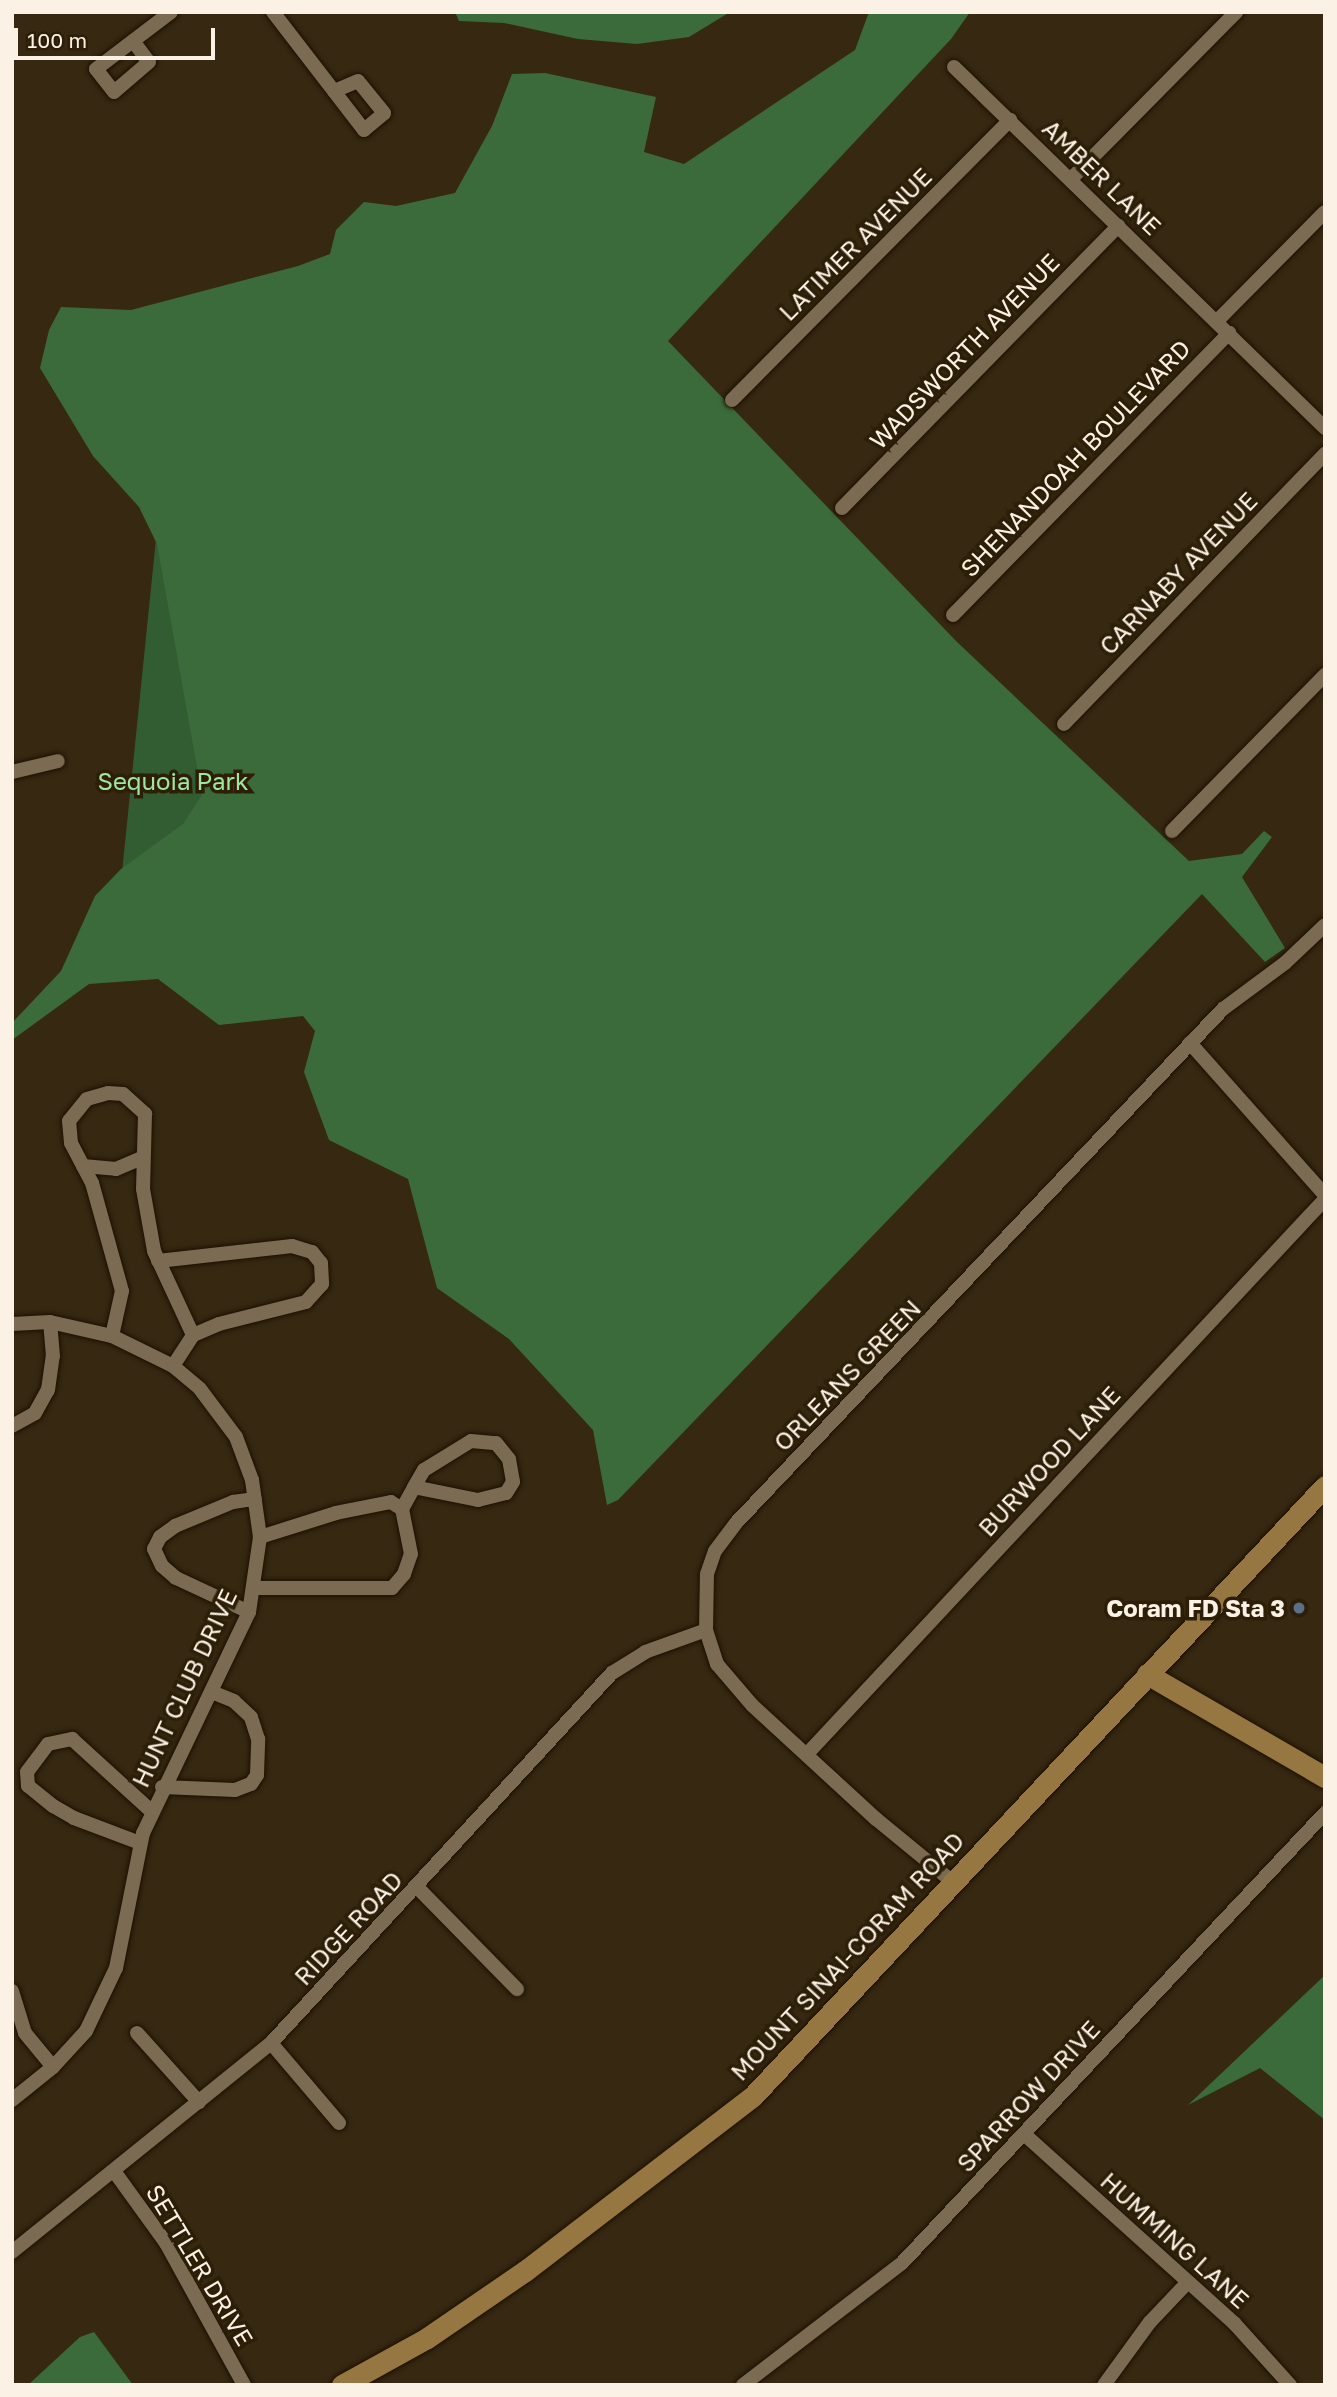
<!DOCTYPE html>
<html>
<head>
<meta charset="utf-8">
<style>
	body { margin:0 }
	#map { position:relative; width:1337px; height:2397px; overflow:hidden; background:#362811; font-family:"Golos Text",sans-serif }
	div>[style] { position:absolute }
	.green>* { inset:0; background:#325c31 }
	.forest>* { inset:0; background:#3c6b3b }
	.roads { filter:drop-shadow(0 0 2px #1d1000) drop-shadow(0 0 2px #1d1000) }
	.street>* { height:14px; margin:-7px; padding:0 7px; transform-origin:7px; border-radius:7px; background:#7b6b53 }
	.secondary>* { height:21px; margin:-10.5px; padding:0 10.5px; transform-origin:10.5px; border-radius:10.5px; background:#967742 }
	.dots>* { width:19px; height:19px; translate:-50% -50%; box-sizing:border-box; border:4px solid #2c1e07; border-radius:50% }
	span { translate:-50% -50%; white-space:nowrap; text-align:center; line-height:1.15; -webkit-text-stroke:7px #2c1e07; paint-order:stroke }
	.street-label { font-size:24px; color:#fbf1e4 }
	.park-label { font-size:24px; color:#a1e69e }
	.poi-label { font-size:24px; color:#fbf1e4; font-weight:700 }
	.right { translate:-100% -50%; text-align:right }
	.frame { position:absolute; inset:0; border:14px solid #fbf1e4; pointer-events:none }
	.scale { position:absolute; left:14px; top:28px; width:201px; height:32px; box-sizing:border-box; border:4px solid #fbf1e4; border-top:0; padding-left:9px; font-size:21px; line-height:24px; white-space:nowrap; color:#fbf1e4; -webkit-text-stroke:5px #2c1e07; paint-order:stroke }
</style>
</head>
<body>
<div id="map">
	<div class="green">
		<div style="clip-path:polygon(161px 490px,220px 800px,121px 882px)"></div>
	</div>
	<div class="forest">
		<div style="clip-path:polygon(455px 12px,730px 12px,689px 37px,637px 44px,578px 39px,504px 23px,459px 21px)"></div>
		<div style="clip-path:polygon(869px 12px,970px 12px,951px 39px,668px 341px,957px 642px,1189px 861px,1242px 854px,1264px 831px,1272px 837px,1242px 877px,1285px 948px,1265px 962px,1202px 894px,618px 1500px,607px 1505px,593px 1430px,509px 1339px,437px 1288px,408px 1179px,329px 1140px,304px 1072px,315px 1031px,303px 1016px,219px 1025px,158px 979px,89px 984px,12px 1040px,12px 1023px,61px 971px,95px 896px,121px 869px,183px 824px,202px 795px,157px 544px,139px 507px,93px 456px,40px 368px,49px 330px,61px 307px,131px 310px,298px 266px,330px 254px,336px 230px,364px 202px,396px 206px,455px 193px,492px 126px,512px 74px,545px 73px,656px 97px,644px 152px,684px 164px,855px 50px)"></div>
		<div style="clip-path:polygon(1325px 1975px,1325px 2120px,1260px 2068px,1188px 2105px)"></div>
		<div style="clip-path:polygon(94px 2332px,133px 2385px,28px 2385px,80px 2337px)"></div>
	</div>
	<div class="roads">
		<div class="street">
			<div style="left:273px;top:12px;width:149px;rotate:52.4deg"></div>
			<div style="left:364px;top:130px;width:26px;rotate:-40deg"></div>
			<div style="left:384px;top:113px;width:41px;rotate:-129.1deg"></div>
			<div style="left:358px;top:81px;width:26px;rotate:157deg"></div>
			<div style="left:133px;top:41px;width:26px;rotate:53deg"></div>
			<div style="left:149px;top:62px;width:46px;rotate:139.4deg"></div>
			<div style="left:114px;top:92px;width:29px;rotate:-128deg"></div>
			<div style="left:96px;top:69px;width:94px;rotate:-37.2deg"></div>
			<div style="left:954px;top:67px;width:518px;rotate:44.22deg"></div>
			<div style="left:1071px;top:179px;width:235px;rotate:-45.3deg"></div>
			<div style="left:1217px;top:321px;width:153px;rotate:-45.3deg"></div>
			<div style="left:732px;top:400px;width:395px;rotate:-45.2deg"></div>
			<div style="left:842px;top:508px;width:395px;rotate:-45.6deg"></div>
			<div style="left:953px;top:615px;width:395px;rotate:-45.6deg"></div>
			<div style="left:1064px;top:724px;width:376px;rotate:-46deg"></div>
			<div style="left:12px;top:772px;width:47px;rotate:-13.4deg"></div>
			<div style="left:1172px;top:831px;width:219px;rotate:-45.6deg"></div>
			<div style="left:1190px;top:1043px;width:203px;rotate:48.4deg"></div>
			<div style="left:83px;top:1166px;width:33px;rotate:5deg"></div>
			<div style="left:116px;top:1169px;width:28px;rotate:-23deg"></div>
			<div style="left:158px;top:1261px;width:135px;rotate:-6.4deg"></div>
			<div style="left:292px;top:1246px;width:21px;rotate:17deg"></div>
			<div style="left:312px;top:1252px;width:14px;rotate:51deg"></div>
			<div style="left:321px;top:1263px;width:21px;rotate:87deg"></div>
			<div style="left:322px;top:1284px;width:24px;rotate:132deg"></div>
			<div style="left:306px;top:1302px;width:90px;rotate:165.8deg"></div>
			<div style="left:219px;top:1324px;width:28px;rotate:157deg"></div>
			<div style="left:12px;top:1324px;width:38px;rotate:-3deg"></div>
			<div style="left:50px;top:1322px;width:64px;rotate:12.7deg"></div>
			<div style="left:112px;top:1336px;width:68px;rotate:26.2deg"></div>
			<div style="left:173px;top:1366px;width:35px;rotate:40deg"></div>
			<div style="left:200px;top:1389px;width:60px;rotate:53.1deg"></div>
			<div style="left:236px;top:1437px;width:46px;rotate:69.6deg"></div>
			<div style="left:252px;top:1480px;width:58px;rotate:82deg"></div>
			<div style="left:260px;top:1537px;width:76px;rotate:98.3deg"></div>
			<div style="left:249px;top:1612px;width:245px;rotate:115.6deg"></div>
			<div style="left:143px;top:1833px;width:138px;rotate:101.3deg"></div>
			<div style="left:116px;top:1968px;width:70px;rotate:115.5deg"></div>
			<div style="left:86px;top:2031px;width:49px;rotate:132.5deg"></div>
			<div style="left:53px;top:2067px;width:53px;rotate:141.2deg"></div>
			<div style="left:112px;top:1336px;width:46px;rotate:-77.5deg"></div>
			<div style="left:122px;top:1291px;width:112px;rotate:-105.5deg"></div>
			<div style="left:92px;top:1183px;width:45px;rotate:-117.7deg"></div>
			<div style="left:71px;top:1143px;width:22px;rotate:-95deg"></div>
			<div style="left:69px;top:1121px;width:28px;rotate:-51deg"></div>
			<div style="left:87px;top:1099px;width:22px;rotate:-16deg"></div>
			<div style="left:108px;top:1093px;width:15px;rotate:4deg"></div>
			<div style="left:123px;top:1094px;width:30px;rotate:42deg"></div>
			<div style="left:145px;top:1114px;width:75px;rotate:91.5deg"></div>
			<div style="left:143px;top:1189px;width:63px;rotate:79.9deg"></div>
			<div style="left:154px;top:1251px;width:93px;rotate:65.1deg"></div>
			<div style="left:173px;top:1366px;width:37px;rotate:-57deg"></div>
			<div style="left:12px;top:1426px;width:26px;rotate:-29deg"></div>
			<div style="left:35px;top:1413px;width:26px;rotate:-61deg"></div>
			<div style="left:48px;top:1390px;width:34px;rotate:-82deg"></div>
			<div style="left:53px;top:1356px;width:34px;rotate:-95deg"></div>
			<div style="left:402px;top:1509px;width:25px;rotate:-61deg"></div>
			<div style="left:414px;top:1487px;width:20px;rotate:-60deg"></div>
			<div style="left:424px;top:1470px;width:55px;rotate:-31.7deg"></div>
			<div style="left:471px;top:1441px;width:25px;rotate:5deg"></div>
			<div style="left:496px;top:1443px;width:21px;rotate:51deg"></div>
			<div style="left:509px;top:1459px;width:23px;rotate:80deg"></div>
			<div style="left:513px;top:1482px;width:13px;rotate:122deg"></div>
			<div style="left:506px;top:1493px;width:29px;rotate:166deg"></div>
			<div style="left:478px;top:1500px;width:65px;rotate:-168.5deg"></div>
			<div style="left:256px;top:1588px;width:136px"></div>
			<div style="left:392px;top:1588px;width:18px;rotate:-49deg"></div>
			<div style="left:404px;top:1574px;width:21px;rotate:-71deg"></div>
			<div style="left:411px;top:1554px;width:46px;rotate:-101.3deg"></div>
			<div style="left:402px;top:1509px;width:13px;rotate:-148deg"></div>
			<div style="left:391px;top:1502px;width:56px;rotate:168.7deg"></div>
			<div style="left:336px;top:1513px;width:80px;rotate:162.5deg"></div>
			<div style="left:249px;top:1612px;width:81px;rotate:-155deg"></div>
			<div style="left:176px;top:1578px;width:18px;rotate:-139deg"></div>
			<div style="left:162px;top:1566px;width:19px;rotate:-115deg"></div>
			<div style="left:154px;top:1549px;width:13px;rotate:-63deg"></div>
			<div style="left:160px;top:1537px;width:19px;rotate:-36deg"></div>
			<div style="left:175px;top:1526px;width:63px;rotate:-22.5deg"></div>
			<div style="left:233px;top:1502px;width:22px;rotate:-8deg"></div>
			<div style="left:807px;top:1754px;width:759px;rotate:-46.97deg"></div>
			<div style="left:162px;top:1787px;width:73px;rotate:2.4deg"></div>
			<div style="left:235px;top:1790px;width:17px;rotate:-21deg"></div>
			<div style="left:251px;top:1784px;width:11px;rotate:-56deg"></div>
			<div style="left:257px;top:1775px;width:36px;rotate:-88deg"></div>
			<div style="left:258px;top:1739px;width:23px;rotate:-108deg"></div>
			<div style="left:251px;top:1717px;width:23px;rotate:-137deg"></div>
			<div style="left:234px;top:1701px;width:24px;rotate:-158deg"></div>
			<div style="left:140px;top:1843px;width:71px;rotate:-159.3deg"></div>
			<div style="left:74px;top:1818px;width:24px;rotate:-150deg"></div>
			<div style="left:53px;top:1806px;width:32px;rotate:-141deg"></div>
			<div style="left:28px;top:1786px;width:14px;rotate:-94deg"></div>
			<div style="left:27px;top:1772px;width:35px;rotate:-53deg"></div>
			<div style="left:48px;top:1744px;width:25px;rotate:-12deg"></div>
			<div style="left:72px;top:1739px;width:107px;rotate:42.3deg"></div>
			<div style="left:954px;top:1883px;width:101px;rotate:-140.6deg"></div>
			<div style="left:876px;top:1819px;width:168px;rotate:-137.4deg"></div>
			<div style="left:752px;top:1705px;width:54px;rotate:-130.5deg"></div>
			<div style="left:717px;top:1664px;width:36px;rotate:-108deg"></div>
			<div style="left:706px;top:1630px;width:56px;rotate:-89deg"></div>
			<div style="left:707px;top:1574px;width:24px;rotate:-71deg"></div>
			<div style="left:715px;top:1551px;width:35px;rotate:-53deg"></div>
			<div style="left:736px;top:1523px;width:708px;rotate:-46.55deg"></div>
			<div style="left:1223px;top:1009px;width:77px;rotate:-36.6deg"></div>
			<div style="left:1285px;top:963px;width:55px;rotate:-43.5deg"></div>
			<div style="left:417px;top:1887px;width:143px;rotate:45.6deg"></div>
			<div style="left:12px;top:1991px;width:44px;rotate:72.8deg"></div>
			<div style="left:25px;top:2033px;width:44px;rotate:50.5deg"></div>
			<div style="left:137px;top:2033px;width:93px;rotate:48.1deg"></div>
			<div style="left:271px;top:2043px;width:105px;rotate:49.6deg"></div>
			<div style="left:1024px;top:2134px;width:283px;rotate:42deg"></div>
			<div style="left:1234px;top:2323px;width:84px;rotate:47.9deg"></div>
			<div style="left:114px;top:2171px;width:89px;rotate:54.2deg"></div>
			<div style="left:166px;top:2243px;width:162px;rotate:61.2deg"></div>
			<div style="left:12px;top:2252px;width:333px;rotate:-38.9deg"></div>
			<div style="left:271px;top:2043px;width:503px;rotate:-47.34deg"></div>
			<div style="left:612px;top:1673px;width:39px;rotate:-32deg"></div>
			<div style="left:645px;top:1652px;width:65px;rotate:-19.8deg"></div>
			<div style="left:743px;top:2385px;width:200px;rotate:-37.5deg"></div>
			<div style="left:902px;top:2263px;width:618px;rotate:-46.77deg"></div>
			<div style="left:1104px;top:2385px;width:78px;rotate:-53.9deg"></div>
			<div style="left:1150px;top:2322px;width:52px;rotate:-46.5deg"></div>
		</div>
		<div class="secondary">
			<div style="left:1147px;top:1674px;width:206px;rotate:30.1deg"></div>
			<div style="left:342px;top:2385px;width:97px;rotate:-28.9deg"></div>
			<div style="left:427px;top:2338px;width:119px;rotate:-34.4deg"></div>
			<div style="left:525px;top:2271px;width:287px;rotate:-37.5deg"></div>
			<div style="left:753px;top:2096px;width:836px;rotate:-46.84deg"></div>
		</div>
	</div>
	<div class="dots">
		<div style="left:1299px;top:1608px;background:#5c6f8a"></div>
	</div>
	<div class="street-label">
		<span style="left:1102px;top:177px;rotate:44deg">AMBER LANE</span>
		<span style="left:855px;top:244px;rotate:-45deg">LATIMER AVENUE</span>
		<span style="left:964px;top:351px;rotate:-46deg">WADSWORTH AVENUE</span>
		<span style="left:1075px;top:458px;rotate:-46deg">SHENANDOAH BOULEVARD</span>
		<span style="left:1178px;top:573px;rotate:-46deg">CARNABY AVENUE</span>
		<span style="left:847px;top:1375px;rotate:-46deg">ORLEANS GREEN</span>
		<span style="left:1049px;top:1461px;rotate:-47deg">BURWOOD LANE</span>
		<span style="left:184px;top:1688px;rotate:-65deg">HUNT CLUB DRIVE</span>
		<span style="left:348px;top:1928px;rotate:-47deg">RIDGE ROAD</span>
		<span style="left:847px;top:1956px;rotate:-47deg">MOUNT SINAI-CORAM ROAD</span>
		<span style="left:1028px;top:2096px;rotate:-47deg">SPARROW DRIVE</span>
		<span style="left:1175px;top:2240px;rotate:42deg">HUMMING LANE</span>
		<span style="left:200px;top:2265px;rotate:59deg">SETTLER DRIVE</span>
	</div>
	<div class="park-label">
		<span style="left:173px;top:781px">Sequoia Park</span>
	</div>
	<div class="poi-label">
		<span class="right" style="left:1285px;top:1608px">Coram FD Sta 3</span>
	</div>
	<div class="frame"></div>
	<div class="scale">100 m</div>
</div>
</body>
</html>
